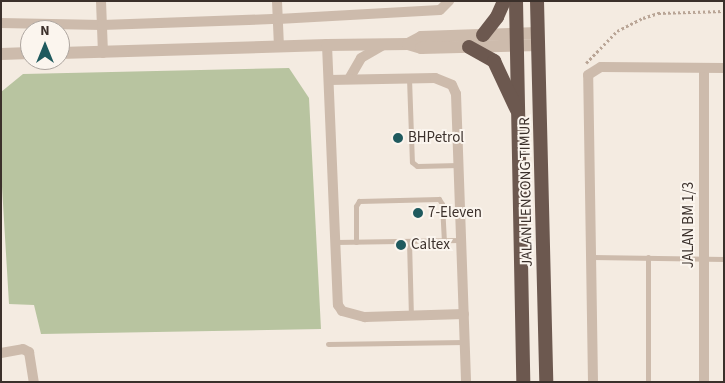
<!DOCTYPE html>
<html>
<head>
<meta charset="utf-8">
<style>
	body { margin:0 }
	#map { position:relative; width:725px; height:383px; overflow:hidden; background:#f4ebe1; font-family:"Source Sans 3",sans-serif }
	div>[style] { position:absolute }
	.green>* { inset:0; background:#b8c4a0 }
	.path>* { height:2.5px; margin-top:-1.25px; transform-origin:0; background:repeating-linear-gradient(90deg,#b9a596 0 2.5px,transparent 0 5px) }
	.service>* { height:5px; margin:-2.5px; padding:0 2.5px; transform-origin:2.5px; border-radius:2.5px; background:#cdbbac }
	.minor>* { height:10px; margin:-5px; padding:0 5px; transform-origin:5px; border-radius:5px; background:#cdbbac }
	.tertiary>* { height:12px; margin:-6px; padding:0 6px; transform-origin:6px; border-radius:6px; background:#cdbbac }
	.trunk>* { height:14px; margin:-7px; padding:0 7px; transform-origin:7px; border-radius:7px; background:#6c584f }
	.dots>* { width:14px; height:14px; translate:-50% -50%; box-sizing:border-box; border:2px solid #fbf5ee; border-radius:50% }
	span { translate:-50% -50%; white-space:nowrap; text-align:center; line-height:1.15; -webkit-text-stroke:4px #fbf5ee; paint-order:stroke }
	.poi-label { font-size:15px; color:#3b302b }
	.left { translate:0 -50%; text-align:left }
	.street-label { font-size:15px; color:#3b302b }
	.frame { position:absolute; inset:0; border:2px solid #3b302b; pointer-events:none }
	.north { position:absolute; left:20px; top:20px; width:50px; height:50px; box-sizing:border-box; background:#fbf5ee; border:1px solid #aea6a0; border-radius:50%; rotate:0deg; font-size:14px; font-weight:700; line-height:20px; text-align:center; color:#3b302b }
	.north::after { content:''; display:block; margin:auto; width:18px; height:22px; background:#1f5a5e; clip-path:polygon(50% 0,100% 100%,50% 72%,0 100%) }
</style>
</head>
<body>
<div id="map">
	<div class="green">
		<div style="clip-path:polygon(289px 68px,309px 98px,321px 329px,41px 334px,34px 305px,9px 304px,1px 170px,1px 92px,23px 74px)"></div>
	</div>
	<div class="path">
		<div style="left:586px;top:63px;width:45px;rotate:-45.9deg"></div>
		<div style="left:617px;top:31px;width:29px;rotate:-27deg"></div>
		<div style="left:643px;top:18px;width:16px;rotate:-18deg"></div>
		<div style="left:658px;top:13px;width:66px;rotate:-1.7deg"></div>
	</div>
	<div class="service">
		<div style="left:409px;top:78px;width:84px;rotate:88deg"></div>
		<div style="left:412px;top:162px;width:6px;rotate:39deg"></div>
		<div style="left:417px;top:166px;width:42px;rotate:-1.4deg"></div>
		<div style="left:409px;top:241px;width:74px;rotate:88.5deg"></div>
		<div style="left:336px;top:242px;width:125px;rotate:-0.9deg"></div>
		<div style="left:356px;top:242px;width:36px;rotate:-90deg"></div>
		<div style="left:356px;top:206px;width:6px;rotate:-59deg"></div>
		<div style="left:359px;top:201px;width:80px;rotate:-1.4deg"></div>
		<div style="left:439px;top:199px;width:6px;rotate:59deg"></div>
		<div style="left:442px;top:204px;width:36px;rotate:87deg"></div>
		<div style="left:592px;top:257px;width:132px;rotate:0.9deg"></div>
		<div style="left:328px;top:344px;width:137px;rotate:-0.8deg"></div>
		<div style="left:648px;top:382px;width:125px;rotate:-90deg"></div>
	</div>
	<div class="minor">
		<div style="left:101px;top:1px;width:52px;rotate:87.8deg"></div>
		<div style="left:277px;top:1px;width:46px;rotate:87.5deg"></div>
		<div style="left:1px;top:23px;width:101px;rotate:1.1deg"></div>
		<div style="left:102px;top:25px;width:176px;rotate:-2deg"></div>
		<div style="left:278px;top:19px;width:162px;rotate:-3.2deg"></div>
		<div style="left:440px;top:10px;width:13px;rotate:-45deg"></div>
		<div style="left:327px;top:45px;width:260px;rotate:87.6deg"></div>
		<div style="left:338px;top:305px;width:7px;rotate:56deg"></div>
		<div style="left:342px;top:311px;width:24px;rotate:15deg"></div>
		<div style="left:365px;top:317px;width:99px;rotate:-1.7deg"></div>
		<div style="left:704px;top:68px;width:314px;rotate:90deg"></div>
		<div style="left:349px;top:79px;width:24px;rotate:-60deg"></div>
		<div style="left:361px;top:58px;width:24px;rotate:-30deg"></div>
		<div style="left:329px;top:80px;width:106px;rotate:-1.1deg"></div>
		<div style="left:435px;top:78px;width:18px;rotate:22deg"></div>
		<div style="left:452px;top:85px;width:10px;rotate:66deg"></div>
		<div style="left:456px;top:94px;width:288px;rotate:88deg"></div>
		<div style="left:1px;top:353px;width:22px;rotate:-10deg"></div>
		<div style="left:23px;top:349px;width:7px;rotate:27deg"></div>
		<div style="left:29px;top:352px;width:30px;rotate:81deg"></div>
		<div style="left:593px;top:382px;width:307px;rotate:-90.9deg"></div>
		<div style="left:588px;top:75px;width:15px;rotate:-32deg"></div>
		<div style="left:601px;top:67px;width:123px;rotate:0.5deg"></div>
	</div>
	<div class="tertiary">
		<div style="left:408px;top:44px;width:15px;rotate:-28deg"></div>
		<div style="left:421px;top:37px;width:117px;rotate:-2deg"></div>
		<div style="left:60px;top:53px;width:267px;rotate:-1.7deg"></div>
		<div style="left:327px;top:45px;width:81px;rotate:-0.7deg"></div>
		<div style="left:408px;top:44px;width:14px;rotate:17deg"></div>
		<div style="left:421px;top:48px;width:118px;rotate:-1.5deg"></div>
		<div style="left:1px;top:54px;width:29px;rotate:-2deg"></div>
	</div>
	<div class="trunk">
		<div style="left:516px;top:1px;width:381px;rotate:88.9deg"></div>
		<div style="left:537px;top:1px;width:381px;rotate:88.6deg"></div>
		<div style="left:483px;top:35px;width:23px;rotate:-52deg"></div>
		<div style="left:497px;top:17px;width:17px;rotate:-66deg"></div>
		<div style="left:469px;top:47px;width:29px;rotate:29deg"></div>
		<div style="left:494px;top:61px;width:54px;rotate:64.9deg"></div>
	</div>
	<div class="dots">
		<div style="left:398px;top:138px;background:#1f5a5e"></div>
		<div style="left:418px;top:213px;background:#1f5a5e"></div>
		<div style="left:401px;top:245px;background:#1f5a5e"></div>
	</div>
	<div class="poi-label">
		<span class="left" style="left:408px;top:138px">BHPetrol</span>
		<span class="left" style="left:428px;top:213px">7-Eleven</span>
		<span class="left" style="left:411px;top:245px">Caltex</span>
	</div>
	<div class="street-label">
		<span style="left:526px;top:192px;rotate:-91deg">JALAN LENCONG TIMUR</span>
		<span style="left:689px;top:225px;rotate:-90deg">JALAN BM 1/3</span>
	</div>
	<div class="frame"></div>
	<div class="north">N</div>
</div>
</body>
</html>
